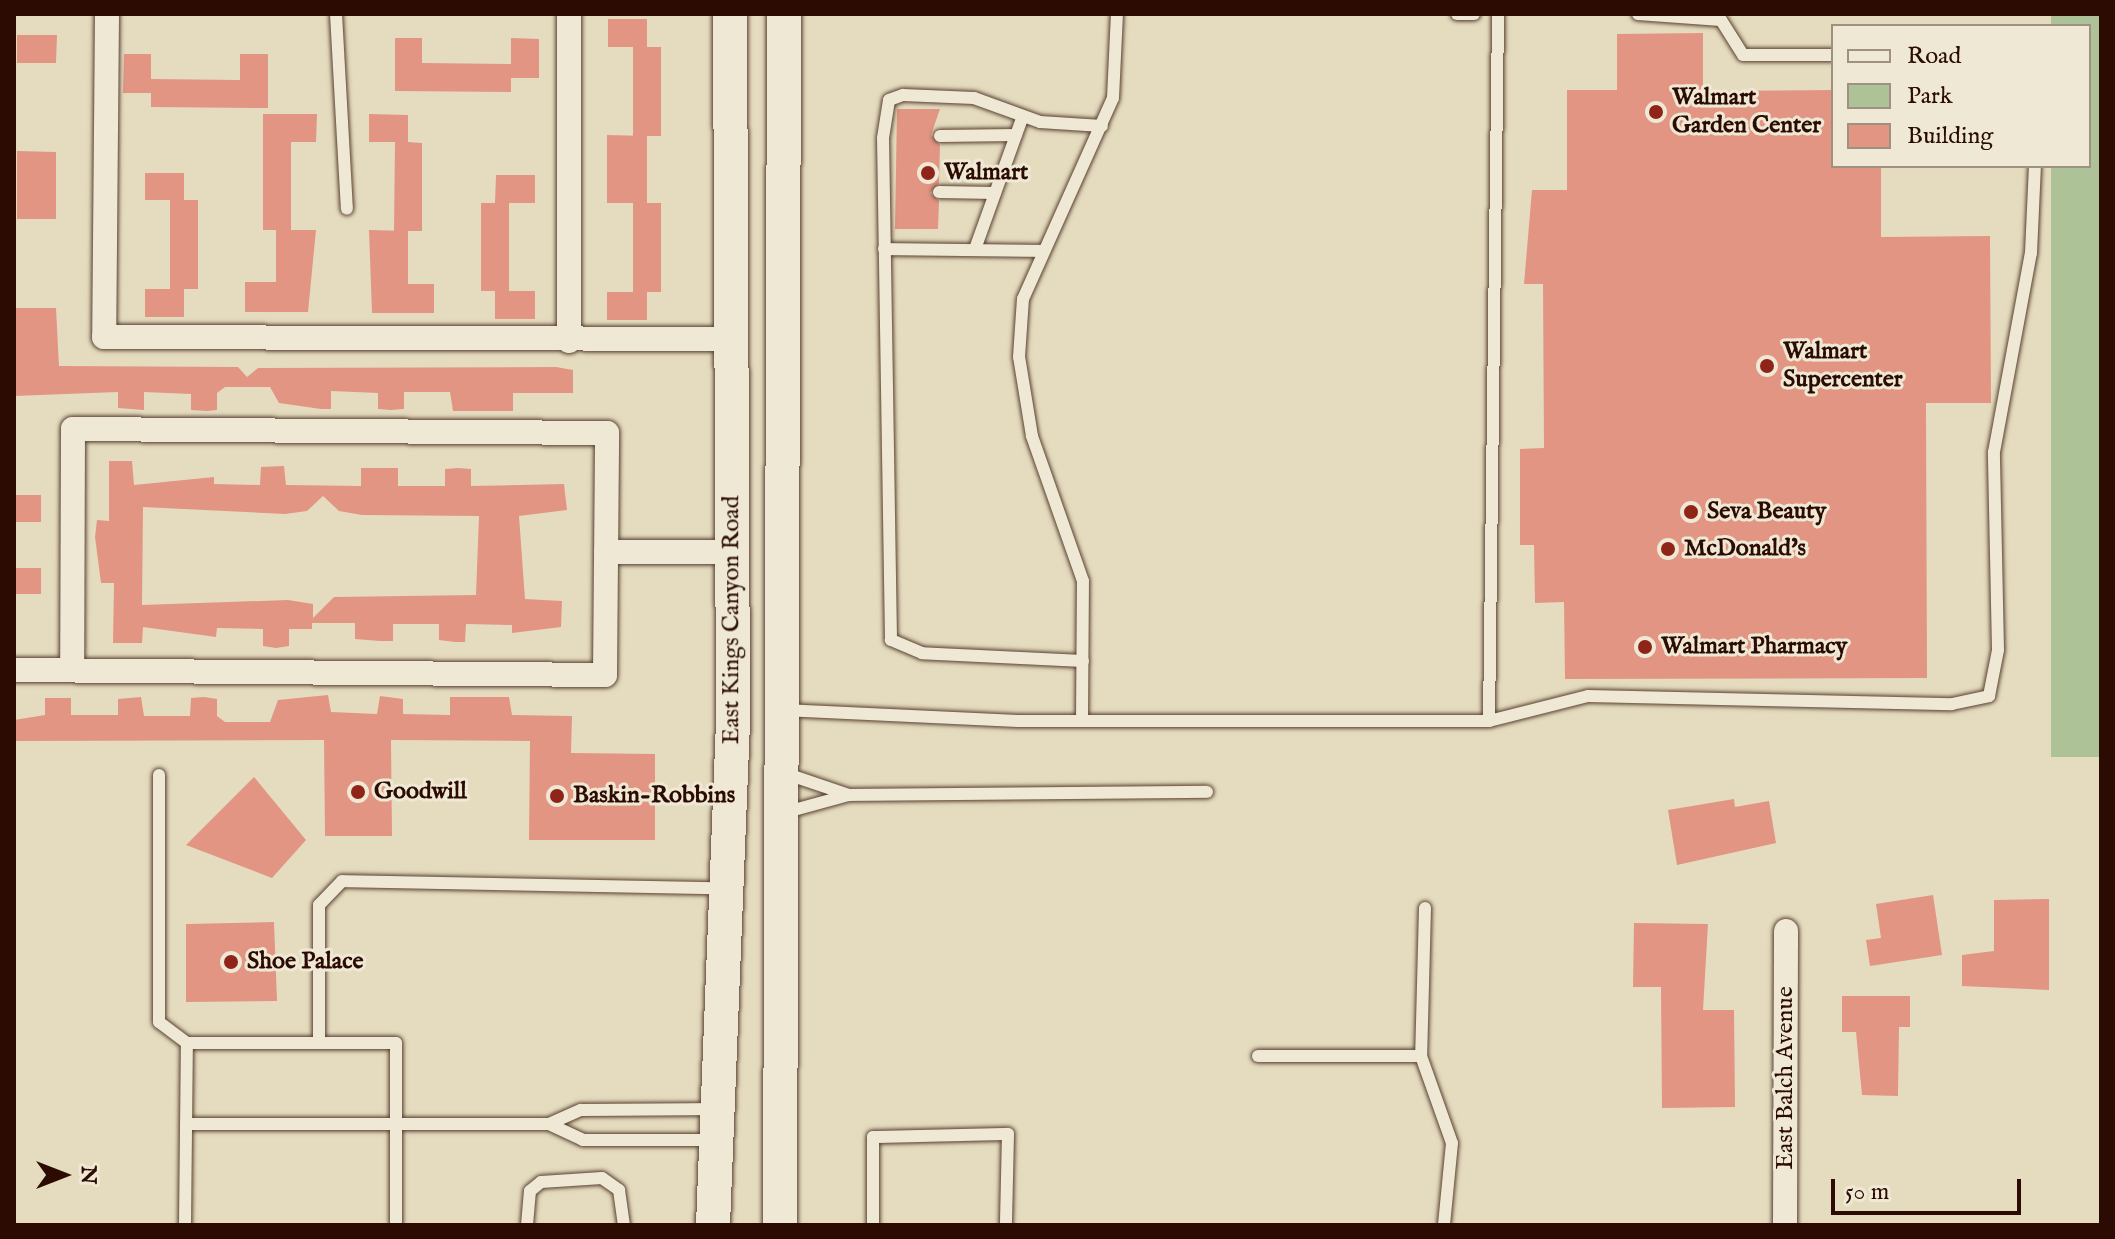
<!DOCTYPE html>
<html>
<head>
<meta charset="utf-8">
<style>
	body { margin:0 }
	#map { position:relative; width:2115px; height:1239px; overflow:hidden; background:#e5dcbf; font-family:"IM FELL English",serif }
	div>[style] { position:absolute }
	.green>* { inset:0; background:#aec297 }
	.building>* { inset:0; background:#e29582 }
	.roads { filter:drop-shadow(0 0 2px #5a4031) drop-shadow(0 0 2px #5a4031) }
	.service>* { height:12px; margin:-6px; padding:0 6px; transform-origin:6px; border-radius:6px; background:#eee8d5 }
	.minor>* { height:24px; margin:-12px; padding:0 12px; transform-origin:12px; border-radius:12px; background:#eee8d5 }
	.secondary>* { height:34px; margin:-17px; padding:0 17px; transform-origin:17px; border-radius:17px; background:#eee8d5 }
	.dots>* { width:22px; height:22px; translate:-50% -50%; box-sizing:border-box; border:4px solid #eee8d5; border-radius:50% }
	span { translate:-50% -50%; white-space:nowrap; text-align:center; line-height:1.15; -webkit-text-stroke:6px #eee8d5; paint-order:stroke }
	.poi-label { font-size:24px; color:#2c0c02; font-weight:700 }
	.left { translate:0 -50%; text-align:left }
	.street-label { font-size:24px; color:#2c0c02 }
	.frame { position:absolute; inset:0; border:16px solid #2c0c02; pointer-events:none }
	.legend { position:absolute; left:1831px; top:24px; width:260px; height:144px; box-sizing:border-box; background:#eee8d5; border:2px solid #a09081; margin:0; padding:10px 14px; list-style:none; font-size:24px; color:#2c0c02 }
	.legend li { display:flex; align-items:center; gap:16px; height:40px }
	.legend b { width:40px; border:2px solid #a09081 }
	.north { position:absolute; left:24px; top:1135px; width:80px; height:80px; -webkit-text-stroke:6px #eee8d5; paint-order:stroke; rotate:90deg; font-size:22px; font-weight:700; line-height:32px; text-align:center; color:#2c0c02 }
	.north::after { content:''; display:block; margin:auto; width:28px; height:36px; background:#2c0c02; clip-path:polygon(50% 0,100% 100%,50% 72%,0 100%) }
	.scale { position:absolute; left:1831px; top:1179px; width:190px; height:36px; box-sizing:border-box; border:4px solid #2c0c02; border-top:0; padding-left:10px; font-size:24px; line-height:28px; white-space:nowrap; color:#2c0c02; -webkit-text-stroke:6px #eee8d5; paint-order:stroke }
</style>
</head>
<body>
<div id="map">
	<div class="green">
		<div style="clip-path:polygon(2051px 14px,2101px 14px,2101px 757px,2051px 757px,2051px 166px,2089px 166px,2089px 26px,2051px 26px)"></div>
	</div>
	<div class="building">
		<div style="clip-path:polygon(608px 19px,647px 19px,647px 47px,661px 47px,661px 136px,633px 136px,633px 47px,608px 47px)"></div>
		<div style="clip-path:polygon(1703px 33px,1703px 91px,1833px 90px,1833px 166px,1881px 166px,1881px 237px,1990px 236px,1991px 403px,1926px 403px,1927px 678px,1565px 679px,1564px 602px,1535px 603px,1534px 545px,1520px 545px,1520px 449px,1544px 448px,1543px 284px,1524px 284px,1532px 190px,1567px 190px,1567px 90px,1617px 90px,1617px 34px)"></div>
		<div style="clip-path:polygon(17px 35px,57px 35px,56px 63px,17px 63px)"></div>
		<div style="clip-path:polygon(395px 38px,422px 38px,422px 63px,511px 64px,511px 92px,395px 91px)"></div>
		<div style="clip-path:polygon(511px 38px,539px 39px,539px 78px,511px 78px)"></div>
		<div style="clip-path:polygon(124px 54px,151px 54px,151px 79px,240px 80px,240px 54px,268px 54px,268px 108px,151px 107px,151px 93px,123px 93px)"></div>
		<div style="clip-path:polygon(897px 109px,940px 109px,931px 135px,940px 145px,939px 183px,930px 193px,939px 201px,938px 229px,895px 229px)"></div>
		<div style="clip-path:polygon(263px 114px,317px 114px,316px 142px,291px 142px,291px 230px,316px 230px,308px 312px,245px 312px,245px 282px,276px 282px,276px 230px,263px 230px)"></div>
		<div style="clip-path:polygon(369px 114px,408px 115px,408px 142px,422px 143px,422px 231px,394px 231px,395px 142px,369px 142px)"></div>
		<div style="clip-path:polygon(607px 135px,647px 136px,647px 203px,607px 203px)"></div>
		<div style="clip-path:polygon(17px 151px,56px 152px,56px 219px,17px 219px)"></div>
		<div style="clip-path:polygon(145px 173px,184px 173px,184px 200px,198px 200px,198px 289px,184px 289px,184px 317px,145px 317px,145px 289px,170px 289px,170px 200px,145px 200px)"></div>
		<div style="clip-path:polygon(496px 175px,535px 175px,535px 203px,509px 203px,509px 291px,535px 291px,535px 319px,495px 319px,495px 291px,481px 291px,481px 203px,495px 203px)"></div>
		<div style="clip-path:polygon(633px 203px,661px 203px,661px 292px,647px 292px,647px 320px,607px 320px,607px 292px,633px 292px)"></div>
		<div style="clip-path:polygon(369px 230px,408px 231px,408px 284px,434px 284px,434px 313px,372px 313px)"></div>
		<div style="clip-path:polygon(16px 308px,56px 308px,59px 366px,238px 367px,247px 377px,258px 368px,556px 367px,573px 370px,573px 393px,513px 393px,513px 411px,453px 411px,450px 392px,404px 392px,404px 409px,391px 410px,378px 409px,378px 393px,331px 391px,331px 409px,321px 409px,279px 403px,270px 387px,225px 387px,217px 393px,217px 410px,207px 411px,191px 410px,191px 394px,144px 392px,144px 410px,118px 408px,118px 392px,14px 396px)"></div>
		<div style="clip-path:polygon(evenodd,109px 461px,132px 461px,134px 485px,214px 477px,214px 484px,260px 485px,261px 467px,284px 466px,286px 485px,361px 486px,361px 468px,398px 468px,398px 486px,445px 486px,445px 469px,458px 468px,471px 469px,471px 486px,564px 484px,567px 510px,519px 516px,525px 599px,562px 601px,561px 627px,512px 633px,512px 625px,466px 624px,465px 642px,455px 642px,439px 640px,439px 624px,393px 624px,393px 641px,380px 641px,355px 639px,355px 623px,312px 623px,312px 629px,289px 629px,289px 646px,276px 648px,263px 646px,263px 629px,217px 628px,216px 637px,143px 627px,142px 643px,113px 643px,114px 583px,101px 583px,95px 537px,97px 520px,109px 521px,109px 461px,323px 496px,339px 511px,362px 515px,479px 516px,476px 595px,334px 597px,313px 618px,313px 604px,288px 600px,142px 605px,143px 507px,285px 514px,307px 511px,323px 496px)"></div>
		<div style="clip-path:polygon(14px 495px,41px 495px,41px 522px,14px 522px)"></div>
		<div style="clip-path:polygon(14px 568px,41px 568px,41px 594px,14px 594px)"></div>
		<div style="clip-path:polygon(328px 695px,331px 712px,377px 714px,380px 696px,403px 699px,403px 714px,450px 715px,450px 697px,509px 697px,512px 715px,572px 716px,571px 753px,655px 754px,655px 840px,529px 840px,530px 741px,391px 740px,392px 836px,325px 836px,324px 740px,14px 741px,14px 720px,45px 715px,45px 698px,71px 698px,71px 715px,118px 715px,118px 699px,141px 697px,144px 716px,190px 716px,191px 698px,204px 697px,217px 699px,217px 716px,225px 722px,270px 722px,278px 700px)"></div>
		<div style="clip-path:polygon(254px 777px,306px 840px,272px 878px,186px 845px)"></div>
		<div style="clip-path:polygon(1734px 799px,1735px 807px,1769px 801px,1776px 843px,1677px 865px,1668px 810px)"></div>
		<div style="clip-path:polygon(1933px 895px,1942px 955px,1870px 966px,1866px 940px,1881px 938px,1876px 904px)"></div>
		<div style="clip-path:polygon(2049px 899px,2049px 990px,1962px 986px,1962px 955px,1994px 951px,1994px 900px)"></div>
		<div style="clip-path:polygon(274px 922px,277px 1001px,186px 1002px,186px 924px)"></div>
		<div style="clip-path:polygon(1634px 923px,1708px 924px,1703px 1010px,1734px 1010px,1735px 1107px,1662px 1108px,1661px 987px,1633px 987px)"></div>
		<div style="clip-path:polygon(1842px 996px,1910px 996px,1910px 1027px,1899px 1027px,1898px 1096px,1862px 1095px,1856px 1032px,1842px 1032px)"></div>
	</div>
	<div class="roads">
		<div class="service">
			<div style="left:336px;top:14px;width:195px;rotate:86.8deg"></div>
			<div style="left:1457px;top:14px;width:17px"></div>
			<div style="left:1638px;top:14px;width:83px;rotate:4.1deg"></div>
			<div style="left:1721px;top:20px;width:41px;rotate:57.8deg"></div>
			<div style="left:1743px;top:55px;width:90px"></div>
			<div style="left:940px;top:136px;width:76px;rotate:-0.8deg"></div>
			<div style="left:939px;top:192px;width:56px;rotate:1deg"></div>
			<div style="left:884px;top:249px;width:158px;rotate:0.7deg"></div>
			<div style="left:975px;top:249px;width:141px;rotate:-70.2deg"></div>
			<div style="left:1083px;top:661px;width:161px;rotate:-177.2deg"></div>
			<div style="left:922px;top:653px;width:34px;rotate:-157deg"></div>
			<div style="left:891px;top:640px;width:502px;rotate:-90.91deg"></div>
			<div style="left:883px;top:138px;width:38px;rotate:-81deg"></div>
			<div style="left:889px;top:100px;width:15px;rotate:-20deg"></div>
			<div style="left:903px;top:95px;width:71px;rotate:2.4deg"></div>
			<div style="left:974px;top:98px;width:70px;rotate:20deg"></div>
			<div style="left:1040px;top:122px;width:62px;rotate:3.7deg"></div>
			<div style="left:783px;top:710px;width:235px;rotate:2.7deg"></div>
			<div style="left:1018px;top:721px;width:471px"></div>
			<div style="left:1489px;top:721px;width:102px;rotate:-14.2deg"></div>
			<div style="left:1588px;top:696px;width:364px;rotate:1.3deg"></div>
			<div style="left:1952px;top:704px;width:38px;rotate:-12deg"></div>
			<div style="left:1989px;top:696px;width:47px;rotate:-78.9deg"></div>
			<div style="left:1998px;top:650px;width:198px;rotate:-91.2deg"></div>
			<div style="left:1994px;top:452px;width:202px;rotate:-79.5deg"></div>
			<div style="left:2031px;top:253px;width:87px;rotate:-87.4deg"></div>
			<div style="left:1082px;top:720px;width:139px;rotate:-89.6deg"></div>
			<div style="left:1083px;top:581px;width:154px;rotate:-109.4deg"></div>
			<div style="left:1032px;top:436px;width:80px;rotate:-99.3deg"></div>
			<div style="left:1019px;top:357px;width:58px;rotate:-86.1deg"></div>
			<div style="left:1023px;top:299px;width:220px;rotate:-65.9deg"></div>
			<div style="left:1113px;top:98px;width:84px;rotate:-87.3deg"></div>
			<div style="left:1489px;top:721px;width:707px;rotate:-89.27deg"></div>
			<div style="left:784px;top:773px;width:69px;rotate:18.7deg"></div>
			<div style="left:159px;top:775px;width:247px;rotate:90deg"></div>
			<div style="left:159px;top:1022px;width:35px;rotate:37deg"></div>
			<div style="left:187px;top:1043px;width:209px"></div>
			<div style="left:396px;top:1043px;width:182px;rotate:90deg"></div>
			<div style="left:783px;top:813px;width:68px;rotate:-15.3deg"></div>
			<div style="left:849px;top:795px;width:358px;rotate:-0.5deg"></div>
			<div style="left:1425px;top:908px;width:148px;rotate:91.5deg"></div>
			<div style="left:1421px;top:1056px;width:92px;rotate:70.4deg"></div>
			<div style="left:1452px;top:1143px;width:82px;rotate:95.6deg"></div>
			<div style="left:319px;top:1043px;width:138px;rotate:-90deg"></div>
			<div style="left:319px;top:905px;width:33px;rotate:-46deg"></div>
			<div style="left:342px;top:881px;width:381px;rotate:1.1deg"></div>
			<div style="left:1258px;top:1056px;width:163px"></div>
			<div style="left:186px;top:1124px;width:363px"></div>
			<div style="left:549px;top:1124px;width:35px;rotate:-24deg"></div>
			<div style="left:581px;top:1110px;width:133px;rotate:-0.4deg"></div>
			<div style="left:549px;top:1124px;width:38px;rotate:25deg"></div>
			<div style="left:583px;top:1140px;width:131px"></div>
			<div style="left:185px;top:1225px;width:182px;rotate:-89.4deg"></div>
			<div style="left:527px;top:1225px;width:34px;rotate:-85deg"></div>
			<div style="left:530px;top:1191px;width:14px;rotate:-39deg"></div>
			<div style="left:541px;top:1182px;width:61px;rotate:-3.8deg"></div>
			<div style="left:602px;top:1178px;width:21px;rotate:35deg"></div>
			<div style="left:619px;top:1190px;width:35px;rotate:82deg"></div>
			<div style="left:873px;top:1225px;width:88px;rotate:-90deg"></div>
			<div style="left:873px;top:1137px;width:135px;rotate:-1.3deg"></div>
			<div style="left:1008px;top:1134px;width:91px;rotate:91.3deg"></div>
		</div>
		<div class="minor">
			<div style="left:107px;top:14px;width:323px;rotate:90.5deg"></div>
			<div style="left:104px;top:337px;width:626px;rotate:0.18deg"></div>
			<div style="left:569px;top:341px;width:327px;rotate:-90deg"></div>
			<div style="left:606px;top:552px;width:127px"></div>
			<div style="left:14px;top:670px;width:591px;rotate:0.48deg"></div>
			<div style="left:605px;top:675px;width:242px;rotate:-89.5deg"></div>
			<div style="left:607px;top:433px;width:534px;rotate:-179.57deg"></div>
			<div style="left:73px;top:429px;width:241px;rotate:90.2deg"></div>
			<div style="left:1785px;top:1225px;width:294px;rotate:-89.8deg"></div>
		</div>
		<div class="secondary">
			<div style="left:713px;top:1225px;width:502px;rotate:-87.72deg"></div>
			<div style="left:733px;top:723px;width:709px;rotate:-90.24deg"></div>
			<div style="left:780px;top:1225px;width:1211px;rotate:-89.81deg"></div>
		</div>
	</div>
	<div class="dots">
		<div style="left:1656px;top:112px;background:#8f2418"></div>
		<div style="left:928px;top:173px;background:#8f2418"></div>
		<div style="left:1767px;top:366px;background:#8f2418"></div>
		<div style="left:1691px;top:512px;background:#8f2418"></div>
		<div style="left:1668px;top:549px;background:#8f2418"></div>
		<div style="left:1645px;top:647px;background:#8f2418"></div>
		<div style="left:358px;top:792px;background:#8f2418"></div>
		<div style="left:557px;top:796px;background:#8f2418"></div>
		<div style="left:231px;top:962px;background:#8f2418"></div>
	</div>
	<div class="poi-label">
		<span class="left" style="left:1672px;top:112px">Walmart<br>Garden Center</span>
		<span class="left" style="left:944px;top:173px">Walmart</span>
		<span class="left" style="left:1783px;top:366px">Walmart<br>Supercenter</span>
		<span class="left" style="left:1707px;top:512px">Seva Beauty</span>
		<span class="left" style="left:1684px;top:549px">McDonald's</span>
		<span class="left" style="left:1661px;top:647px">Walmart Pharmacy</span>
		<span class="left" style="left:374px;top:792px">Goodwill</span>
		<span class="left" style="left:573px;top:796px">Baskin-Robbins</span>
		<span class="left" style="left:247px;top:962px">Shoe Palace</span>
	</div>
	<div class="street-label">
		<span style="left:732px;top:620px;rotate:-90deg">East Kings Canyon Road</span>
		<span style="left:1786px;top:1078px;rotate:-90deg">East Balch Avenue</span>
	</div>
	<div class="frame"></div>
	<ul class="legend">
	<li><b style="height:10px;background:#eee8d5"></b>Road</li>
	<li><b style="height:22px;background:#aec297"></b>Park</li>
	<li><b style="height:22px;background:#e29582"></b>Building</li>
	</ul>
	<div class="north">N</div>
	<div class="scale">50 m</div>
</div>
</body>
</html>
